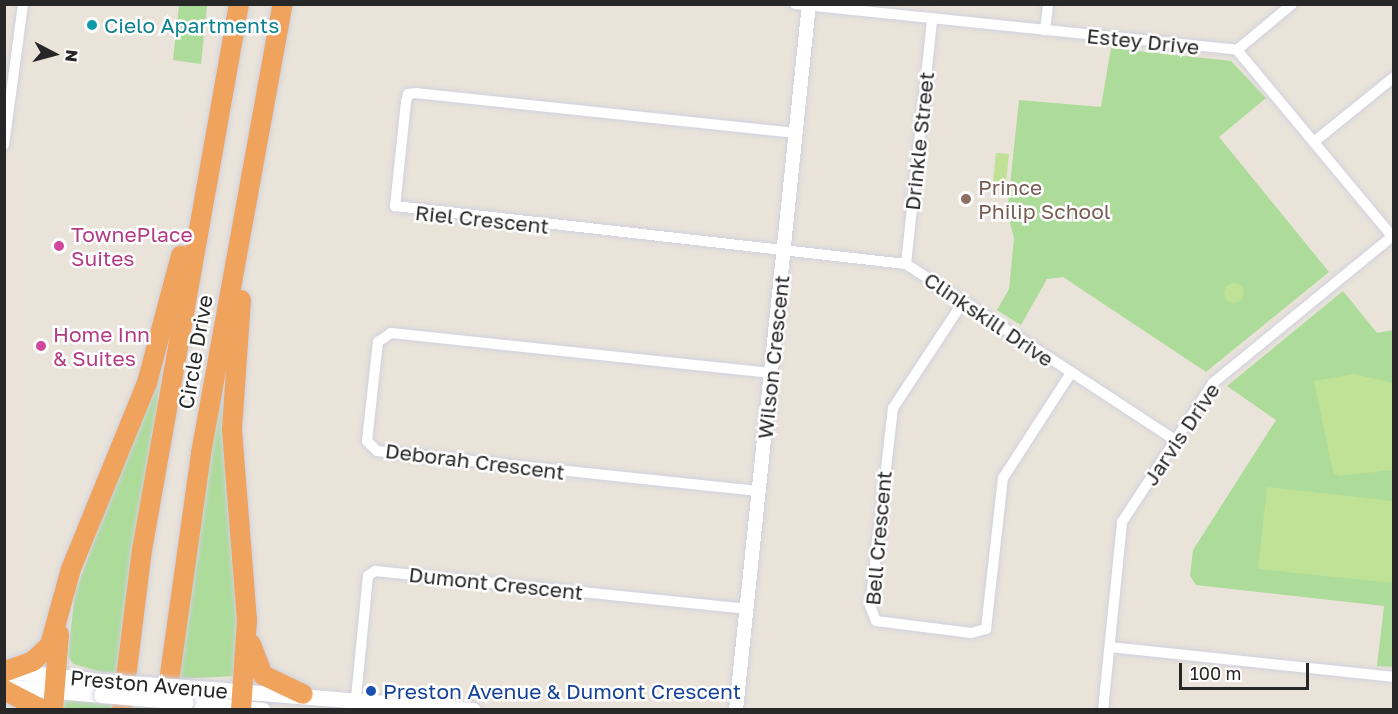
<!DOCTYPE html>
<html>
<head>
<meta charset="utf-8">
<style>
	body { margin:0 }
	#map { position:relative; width:1398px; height:714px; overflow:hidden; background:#e9e3d9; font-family:"Golos Text",sans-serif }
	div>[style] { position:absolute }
	.green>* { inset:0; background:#addb9a }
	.pitch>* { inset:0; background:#bfe296 }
	.round { border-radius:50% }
	.roads { filter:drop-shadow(0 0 2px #cfd1df) drop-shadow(0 0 2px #cfd1df) }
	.minor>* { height:10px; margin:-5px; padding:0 5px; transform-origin:5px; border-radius:5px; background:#fff }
	.tertiary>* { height:14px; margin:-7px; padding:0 7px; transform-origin:7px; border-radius:7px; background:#fff }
	.secondary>* { height:15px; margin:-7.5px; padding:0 7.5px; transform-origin:7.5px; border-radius:7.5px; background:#fff }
	.motorway>* { height:20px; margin:-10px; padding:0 10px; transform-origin:10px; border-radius:10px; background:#f0a35d }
	.bridges { filter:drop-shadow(0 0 2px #cfd1df) drop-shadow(0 0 2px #cfd1df) }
	.secondary-bridge>* { height:15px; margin:-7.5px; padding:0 7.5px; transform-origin:7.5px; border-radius:7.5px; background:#fff }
	.dots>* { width:16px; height:16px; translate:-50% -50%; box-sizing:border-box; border:3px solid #fff; border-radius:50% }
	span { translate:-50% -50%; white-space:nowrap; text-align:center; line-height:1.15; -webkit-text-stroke:5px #fff; paint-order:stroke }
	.culture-label { font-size:21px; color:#0d838f }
	.left { translate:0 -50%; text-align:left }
	.street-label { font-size:21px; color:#272727 }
	.education-label { font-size:21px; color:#785e54 }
	.hotel-label { font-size:21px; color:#b23c85 }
	.transit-label { font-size:21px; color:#164399 }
	.frame { position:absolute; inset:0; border:6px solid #272727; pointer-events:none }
	.north { position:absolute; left:24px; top:24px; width:60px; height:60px; -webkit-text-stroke:4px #fff; paint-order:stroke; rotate:96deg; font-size:16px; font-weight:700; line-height:24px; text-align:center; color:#272727 }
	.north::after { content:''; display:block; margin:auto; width:21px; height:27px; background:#272727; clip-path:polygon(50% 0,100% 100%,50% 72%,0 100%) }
	.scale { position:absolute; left:1179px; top:663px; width:130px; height:27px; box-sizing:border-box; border:3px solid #272727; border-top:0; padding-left:8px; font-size:18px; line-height:21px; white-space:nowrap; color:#272727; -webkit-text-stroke:4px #fff; paint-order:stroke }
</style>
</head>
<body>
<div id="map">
	<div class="green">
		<div style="clip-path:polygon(179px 5px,207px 5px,201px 64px,173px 60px)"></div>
		<div style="clip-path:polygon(1111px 48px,1231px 61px,1266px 98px,1219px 137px,1329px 272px,1206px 372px,1063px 277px,1047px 279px,1021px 325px,997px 310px,1009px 289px,1014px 238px,1007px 213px,1019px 100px,1101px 107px)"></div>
		<div style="clip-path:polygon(1343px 291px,1377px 333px,1393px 330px,1393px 667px,1377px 666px,1384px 606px,1196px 585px,1190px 576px,1193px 550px,1276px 420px,1227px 386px)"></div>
		<div style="clip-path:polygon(228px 348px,225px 456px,239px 568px,237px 676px,175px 679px)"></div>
		<div style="clip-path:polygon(164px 355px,119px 673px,102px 672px,73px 664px,68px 656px,75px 592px)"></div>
		<div style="clip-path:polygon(68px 697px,115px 704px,115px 709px,59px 710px)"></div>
	</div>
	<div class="pitch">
		<div style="clip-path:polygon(996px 153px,1009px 154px,1006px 183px,993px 182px)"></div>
		<div class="round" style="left:1224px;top:283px;width:20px;height:20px"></div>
		<div style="clip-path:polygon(1354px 374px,1393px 383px,1393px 470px,1339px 476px,1333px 472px,1314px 381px)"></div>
		<div style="clip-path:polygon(1267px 487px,1393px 501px,1393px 583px,1258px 569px)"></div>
	</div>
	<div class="roads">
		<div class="minor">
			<div style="left:795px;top:4px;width:444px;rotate:5.9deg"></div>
			<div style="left:1237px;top:50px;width:242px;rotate:50.2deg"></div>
			<div style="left:1045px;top:30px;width:26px;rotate:-83deg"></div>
			<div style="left:1237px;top:50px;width:72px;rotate:-39.9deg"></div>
			<div style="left:796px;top:133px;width:381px;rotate:-174deg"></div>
			<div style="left:417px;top:93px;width:9px;rotate:174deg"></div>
			<div style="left:408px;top:94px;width:8px;rotate:104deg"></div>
			<div style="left:406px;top:102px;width:105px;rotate:96deg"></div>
			<div style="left:395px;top:206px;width:514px;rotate:6.48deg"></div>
			<div style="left:906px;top:264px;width:321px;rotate:33.2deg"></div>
			<div style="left:1315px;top:141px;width:102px;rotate:-39deg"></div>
			<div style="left:4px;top:145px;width:142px;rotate:-82.3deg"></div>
			<div style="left:906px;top:264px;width:246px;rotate:-83.9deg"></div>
			<div style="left:963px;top:302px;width:127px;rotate:123.4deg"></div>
			<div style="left:893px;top:408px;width:199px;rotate:96.6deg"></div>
			<div style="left:870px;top:606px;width:16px;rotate:68deg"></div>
			<div style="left:876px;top:621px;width:96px;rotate:7.2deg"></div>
			<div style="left:971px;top:633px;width:16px;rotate:-15deg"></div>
			<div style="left:986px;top:629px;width:152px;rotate:-83.6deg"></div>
			<div style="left:1003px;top:478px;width:125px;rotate:-57.1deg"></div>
			<div style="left:758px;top:491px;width:383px;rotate:-174deg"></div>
			<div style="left:377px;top:451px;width:14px;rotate:-135deg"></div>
			<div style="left:367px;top:441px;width:100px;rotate:-83.7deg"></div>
			<div style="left:378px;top:342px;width:16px;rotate:-35deg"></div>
			<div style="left:391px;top:333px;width:382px;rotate:6deg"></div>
			<div style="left:1110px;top:647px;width:286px;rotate:6deg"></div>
			<div style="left:356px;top:698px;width:123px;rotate:-84.4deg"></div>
			<div style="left:368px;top:576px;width:9px;rotate:-36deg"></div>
			<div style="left:375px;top:571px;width:373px;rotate:5.8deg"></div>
			<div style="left:1103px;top:710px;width:189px;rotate:-84.2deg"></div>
			<div style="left:1122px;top:522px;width:166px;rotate:-56.8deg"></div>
			<div style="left:1213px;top:383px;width:234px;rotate:-39.3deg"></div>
		</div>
		<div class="tertiary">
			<div style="left:736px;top:710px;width:710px;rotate:-84.1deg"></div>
		</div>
		<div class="secondary">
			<div style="left:10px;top:671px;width:93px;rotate:6.2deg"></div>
			<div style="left:4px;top:686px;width:97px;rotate:5.3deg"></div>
			<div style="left:186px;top:687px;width:288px;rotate:4.6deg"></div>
			<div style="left:186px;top:702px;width:77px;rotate:5.9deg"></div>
		</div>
		<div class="motorway">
			<div style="left:241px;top:300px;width:130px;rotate:94deg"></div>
			<div style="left:232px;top:430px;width:191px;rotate:85.5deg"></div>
			<div style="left:247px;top:620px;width:90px;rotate:93.8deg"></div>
			<div style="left:251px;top:644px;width:33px;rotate:69deg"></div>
			<div style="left:263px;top:675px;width:44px;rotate:25.4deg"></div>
			<div style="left:6px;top:671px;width:29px;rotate:-20deg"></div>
			<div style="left:33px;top:661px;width:23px;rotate:-43deg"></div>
			<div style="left:50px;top:645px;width:79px;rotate:-74.6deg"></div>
			<div style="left:71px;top:569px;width:201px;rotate:-67.8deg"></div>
			<div style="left:147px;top:383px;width:132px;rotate:-75.1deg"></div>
			<div style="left:4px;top:690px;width:44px;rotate:27.1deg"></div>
			<div style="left:53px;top:710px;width:76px;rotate:-85.5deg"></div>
			<div style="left:122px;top:710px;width:161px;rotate:-82.9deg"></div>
			<div style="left:142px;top:550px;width:555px;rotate:-79.93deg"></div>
			<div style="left:165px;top:710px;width:260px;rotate:-82deg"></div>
			<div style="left:201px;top:453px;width:456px;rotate:-79.7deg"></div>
		</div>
	</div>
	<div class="bridges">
		<div class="secondary-bridge">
			<div style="left:102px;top:681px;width:84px;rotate:4.1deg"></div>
			<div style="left:101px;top:695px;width:85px;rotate:4.7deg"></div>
		</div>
	</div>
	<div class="dots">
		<div style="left:92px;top:25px;background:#0f9aa8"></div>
		<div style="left:966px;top:199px;background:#8d6e63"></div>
		<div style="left:59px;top:246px;background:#d1479c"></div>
		<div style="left:41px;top:346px;background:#d1479c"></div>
		<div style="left:371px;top:691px;background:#1a4fb4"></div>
	</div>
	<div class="culture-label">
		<span class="left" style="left:104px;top:25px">Cielo Apartments</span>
	</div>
	<div class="street-label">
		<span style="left:1143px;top:41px;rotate:6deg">Estey Drive</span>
		<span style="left:919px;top:141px;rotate:-84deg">Drinkle Street</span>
		<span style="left:482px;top:219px;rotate:6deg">Riel Crescent</span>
		<span style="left:989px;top:319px;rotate:34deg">Clinkskill Drive</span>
		<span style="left:195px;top:352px;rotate:-80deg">Circle Drive</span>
		<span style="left:773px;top:357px;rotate:-84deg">Wilson Crescent</span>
		<span style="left:1181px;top:434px;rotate:-56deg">Jarvis Drive</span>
		<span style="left:475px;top:461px;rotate:7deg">Deborah Crescent</span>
		<span style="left:878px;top:538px;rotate:-85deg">Bell Crescent</span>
		<span style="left:496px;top:583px;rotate:6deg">Dumont Crescent</span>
		<span style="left:149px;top:684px;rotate:5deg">Preston Avenue</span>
	</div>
	<div class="education-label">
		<span class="left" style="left:978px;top:199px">Prince<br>Philip School</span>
	</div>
	<div class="hotel-label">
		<span class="left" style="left:71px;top:246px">TownePlace<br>Suites</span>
		<span class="left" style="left:53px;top:346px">Home Inn<br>&amp; Suites</span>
	</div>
	<div class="transit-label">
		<span class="left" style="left:383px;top:691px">Preston Avenue &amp; Dumont Crescent</span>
	</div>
	<div class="frame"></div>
	<div class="north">N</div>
	<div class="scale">100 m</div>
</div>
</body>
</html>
